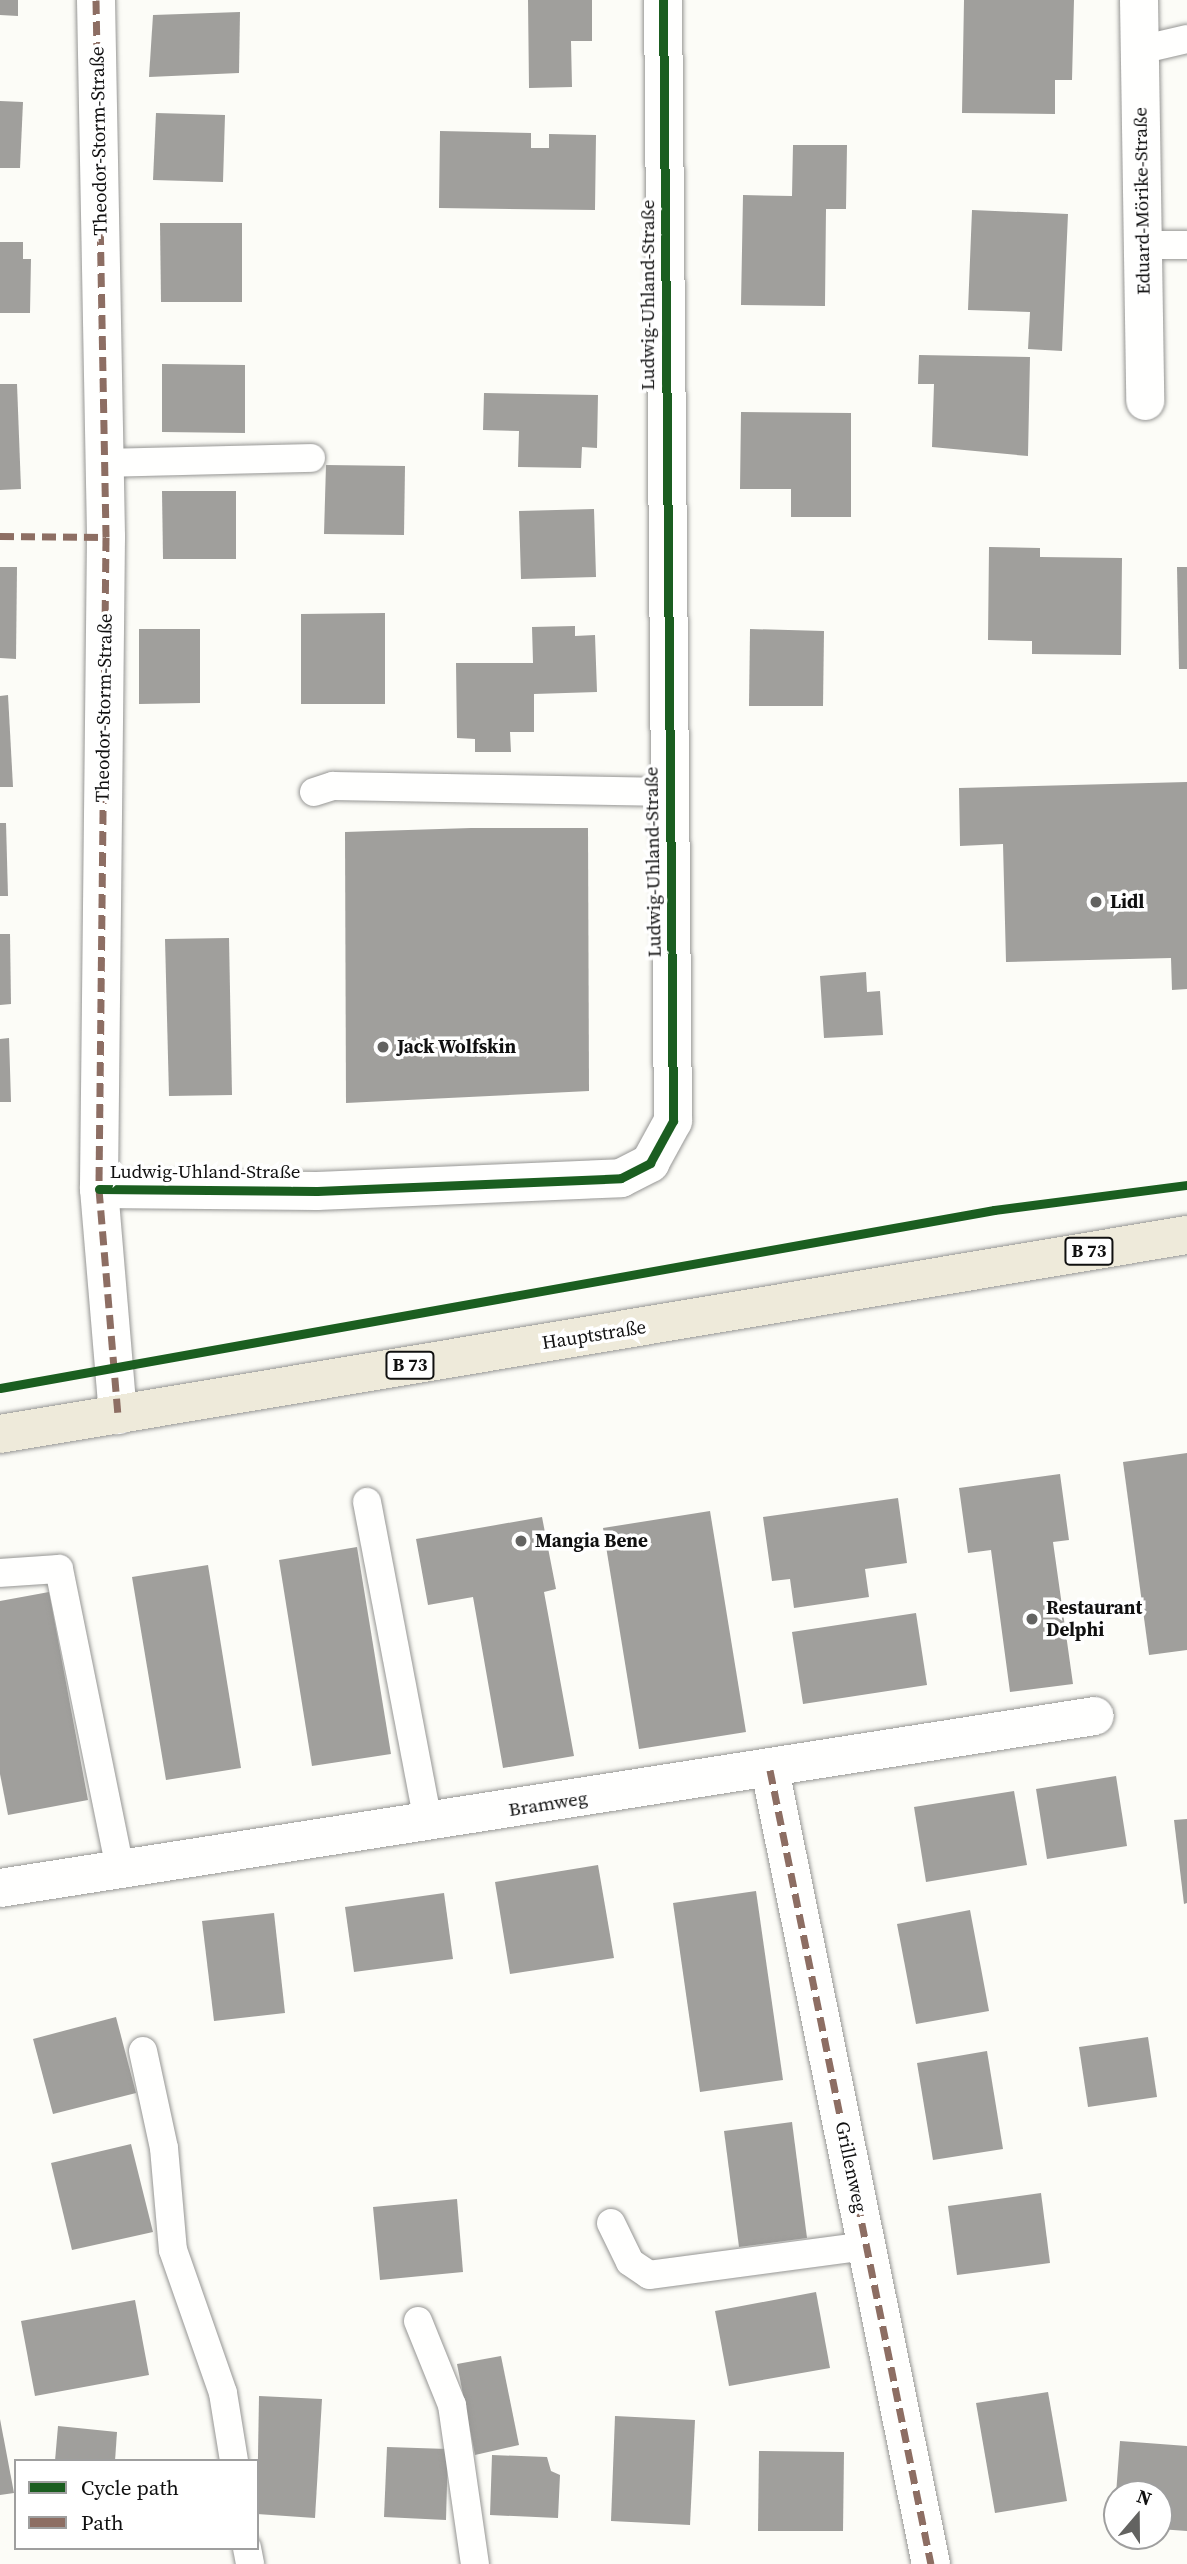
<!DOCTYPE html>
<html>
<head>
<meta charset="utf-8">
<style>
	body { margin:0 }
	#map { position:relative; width:1187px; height:2564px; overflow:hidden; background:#fcfcf7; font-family:"Source Serif 4",serif }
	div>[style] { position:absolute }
	.building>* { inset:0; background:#a09f9c }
	.roads { filter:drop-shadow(0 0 2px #969694) drop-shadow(0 0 2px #969694) }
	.service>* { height:28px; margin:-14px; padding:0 14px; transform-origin:14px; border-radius:14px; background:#fffffe }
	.minor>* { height:38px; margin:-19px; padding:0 19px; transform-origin:19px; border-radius:19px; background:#fffffe }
	.primary>* { height:38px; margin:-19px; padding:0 19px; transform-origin:19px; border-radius:19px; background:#eeeada }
	.quiet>* { height:7px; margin-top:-3.5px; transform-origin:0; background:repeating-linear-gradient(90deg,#8d6e63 0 14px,transparent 0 21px) }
	.cycleway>* { height:9px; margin:-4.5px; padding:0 4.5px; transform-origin:4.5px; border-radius:4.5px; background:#1b5e20 }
	.dots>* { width:19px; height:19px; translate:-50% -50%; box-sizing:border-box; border:4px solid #fff; border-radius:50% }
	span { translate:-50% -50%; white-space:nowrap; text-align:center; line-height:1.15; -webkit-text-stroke:7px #fff; paint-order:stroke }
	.shield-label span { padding:2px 5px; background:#fff; border:2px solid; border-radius:5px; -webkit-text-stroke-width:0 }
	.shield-label { font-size:18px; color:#101010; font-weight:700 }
	.street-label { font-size:19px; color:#101010 }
	.poi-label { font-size:19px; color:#101010; font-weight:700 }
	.left { translate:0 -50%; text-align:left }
	.legend { position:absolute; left:14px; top:2459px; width:245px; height:91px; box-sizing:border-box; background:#fff; border:2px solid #9f9f9f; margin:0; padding:9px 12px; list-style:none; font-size:21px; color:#101010 }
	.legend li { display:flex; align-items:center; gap:14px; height:35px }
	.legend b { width:35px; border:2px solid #9f9f9f }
	.north { position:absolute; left:1103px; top:2480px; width:70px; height:70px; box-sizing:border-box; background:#fff; border:2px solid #9f9f9f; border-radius:50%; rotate:20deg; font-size:19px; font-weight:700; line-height:28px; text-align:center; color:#101010 }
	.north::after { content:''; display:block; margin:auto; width:24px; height:32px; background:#636361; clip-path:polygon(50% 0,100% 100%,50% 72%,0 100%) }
</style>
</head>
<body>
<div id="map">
	<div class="building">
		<div style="clip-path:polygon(0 0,18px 0,18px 16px,0 15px)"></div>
		<div style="clip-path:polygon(528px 0,592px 0,592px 41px,571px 41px,572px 87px,529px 88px)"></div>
		<div style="clip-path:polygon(964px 0,1074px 0,1072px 80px,1055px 80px,1055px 114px,962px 113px)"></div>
		<div style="clip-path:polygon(240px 12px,239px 73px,149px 77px,153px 15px)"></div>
		<div style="clip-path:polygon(0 101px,23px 102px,20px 168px,0 168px)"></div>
		<div style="clip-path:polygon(156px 113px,225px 115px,223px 182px,153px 180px)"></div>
		<div style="clip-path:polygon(440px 131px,531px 133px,531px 148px,549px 148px,549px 134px,596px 135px,595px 210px,439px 208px)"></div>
		<div style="clip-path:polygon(793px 145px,847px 145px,846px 209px,826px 209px,825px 306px,741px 305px,743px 195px,792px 196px)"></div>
		<div style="clip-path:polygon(972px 210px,1068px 214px,1062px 351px,1028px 349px,1030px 312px,968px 310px)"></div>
		<div style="clip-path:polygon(160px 223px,242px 223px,242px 302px,161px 302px)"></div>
		<div style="clip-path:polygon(0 242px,23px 242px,23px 259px,31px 259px,30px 313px,0 313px)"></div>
		<div style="clip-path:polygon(919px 355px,1030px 357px,1028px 456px,932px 447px,934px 384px,918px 384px)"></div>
		<div style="clip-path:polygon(162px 364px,245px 365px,245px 433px,162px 432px)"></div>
		<div style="clip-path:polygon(0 384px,17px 384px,21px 489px,0 490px)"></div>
		<div style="clip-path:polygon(484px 393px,598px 395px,597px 448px,582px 447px,581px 468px,518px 467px,519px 431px,483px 430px)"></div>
		<div style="clip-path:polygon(741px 412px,851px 413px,851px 517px,791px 517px,791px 489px,740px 489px)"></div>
		<div style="clip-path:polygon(326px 465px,405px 466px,404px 535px,324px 534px)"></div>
		<div style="clip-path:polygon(162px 491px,236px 491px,236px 559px,163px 559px)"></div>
		<div style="clip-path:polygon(594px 509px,596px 577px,521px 579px,519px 511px)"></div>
		<div style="clip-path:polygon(989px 547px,1040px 548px,1040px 557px,1122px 558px,1121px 655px,1032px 654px,1032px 641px,988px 640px)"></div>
		<div style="clip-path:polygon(0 567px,17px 567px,16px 659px,0 658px)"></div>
		<div style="clip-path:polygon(1177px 567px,1187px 567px,1187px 669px,1179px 669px)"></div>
		<div style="clip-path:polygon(385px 613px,385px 704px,301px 704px,301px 614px)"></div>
		<div style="clip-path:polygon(575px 626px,575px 636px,595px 635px,597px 692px,534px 694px,534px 732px,510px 732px,511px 752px,475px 752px,475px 739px,457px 738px,456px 663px,533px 663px,532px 627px)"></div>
		<div style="clip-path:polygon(139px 629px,200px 629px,200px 703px,139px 704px)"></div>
		<div style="clip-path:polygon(750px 629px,824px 631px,823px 706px,749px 706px)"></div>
		<div style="clip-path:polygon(8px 695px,13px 787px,0 787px,0 696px)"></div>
		<div style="clip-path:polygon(1187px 782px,1187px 989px,1172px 990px,1171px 958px,1006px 962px,1003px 844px,960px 846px,959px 788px)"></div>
		<div style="clip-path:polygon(0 823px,6px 823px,8px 896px,0 896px)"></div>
		<div style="clip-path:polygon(471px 828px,588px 828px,589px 1091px,346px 1103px,345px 832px)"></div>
		<div style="clip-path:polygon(0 934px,10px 934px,11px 1004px,0 1005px)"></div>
		<div style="clip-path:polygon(229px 938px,232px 1095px,169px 1096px,165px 939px)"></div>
		<div style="clip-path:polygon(866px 972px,867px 992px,880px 991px,883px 1035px,824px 1038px,820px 976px)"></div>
		<div style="clip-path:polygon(9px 1038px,11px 1102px,0 1102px,0 1039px)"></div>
		<div style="clip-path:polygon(1187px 1453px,1187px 1650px,1149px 1655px,1123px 1462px)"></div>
		<div style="clip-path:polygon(1060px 1474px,1069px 1540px,1053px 1542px,1073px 1684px,1010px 1692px,991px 1550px,968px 1553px,959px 1488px)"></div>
		<div style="clip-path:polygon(898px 1498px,907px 1563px,865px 1569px,869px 1597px,794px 1608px,790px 1579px,772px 1581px,763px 1517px)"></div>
		<div style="clip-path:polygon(710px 1511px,746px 1732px,639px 1749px,603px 1528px)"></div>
		<div style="clip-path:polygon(542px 1517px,556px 1589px,544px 1592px,574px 1756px,503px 1768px,473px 1597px,428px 1605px,416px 1539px)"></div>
		<div style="clip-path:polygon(357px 1547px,391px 1754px,312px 1766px,279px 1560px)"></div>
		<div style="clip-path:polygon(208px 1565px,241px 1768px,166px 1780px,132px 1577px)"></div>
		<div style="clip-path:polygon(49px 1592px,88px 1800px,8px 1815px,0 1774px,0 1601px)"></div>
		<div style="clip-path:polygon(916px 1613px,927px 1685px,803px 1704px,792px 1632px)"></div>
		<div style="clip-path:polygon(1116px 1776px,1127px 1846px,1047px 1859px,1036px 1789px)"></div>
		<div style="clip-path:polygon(1014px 1791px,1027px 1865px,926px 1882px,914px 1807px)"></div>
		<div style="clip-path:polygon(1187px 1819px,1187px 1903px,1184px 1904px,1174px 1820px)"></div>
		<div style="clip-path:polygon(598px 1865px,614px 1958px,510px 1974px,495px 1882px)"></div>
		<div style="clip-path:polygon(756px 1891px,783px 2080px,700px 2092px,673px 1903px)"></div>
		<div style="clip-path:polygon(444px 1893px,453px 1959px,354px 1972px,345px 1907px)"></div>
		<div style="clip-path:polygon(970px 1910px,989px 2011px,916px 2024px,897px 1924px)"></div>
		<div style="clip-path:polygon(274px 1913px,285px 2013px,214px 2021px,202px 1921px)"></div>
		<div style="clip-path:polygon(116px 2017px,136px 2093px,53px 2114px,33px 2039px)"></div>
		<div style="clip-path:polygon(1148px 2037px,1157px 2097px,1088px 2107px,1079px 2047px)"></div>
		<div style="clip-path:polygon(987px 2051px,1003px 2149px,933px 2160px,917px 2063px)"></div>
		<div style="clip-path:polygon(792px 2122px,807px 2238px,739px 2247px,724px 2131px)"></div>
		<div style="clip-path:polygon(131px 2144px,153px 2232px,72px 2250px,51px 2163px)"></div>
		<div style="clip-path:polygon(1041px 2193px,1050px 2263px,957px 2275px,948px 2206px)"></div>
		<div style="clip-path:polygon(457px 2199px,463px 2272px,380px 2280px,373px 2207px)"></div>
		<div style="clip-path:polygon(816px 2292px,830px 2368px,729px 2386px,715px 2311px)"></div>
		<div style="clip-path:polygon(135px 2300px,149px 2375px,35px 2396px,21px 2321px)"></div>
		<div style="clip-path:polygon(501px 2356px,519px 2445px,475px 2455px,457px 2364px)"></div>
		<div style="clip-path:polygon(1048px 2392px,1067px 2501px,995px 2513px,976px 2403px)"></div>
		<div style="clip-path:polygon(259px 2396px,322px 2399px,315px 2518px,257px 2514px)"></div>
		<div style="clip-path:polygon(615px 2416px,695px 2420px,690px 2525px,611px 2521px)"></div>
		<div style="clip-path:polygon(0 2419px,14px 2493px,0 2495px)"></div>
		<div style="clip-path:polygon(58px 2426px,117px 2432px,115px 2461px,55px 2461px)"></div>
		<div style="clip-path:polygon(1120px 2441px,1187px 2446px,1187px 2531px,1159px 2529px,1159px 2494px,1116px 2494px)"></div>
		<div style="clip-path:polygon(387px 2447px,448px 2449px,446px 2520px,384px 2517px)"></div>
		<div style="clip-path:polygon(759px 2451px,844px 2452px,843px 2531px,758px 2531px)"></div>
		<div style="clip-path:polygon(492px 2455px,547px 2457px,551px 2471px,560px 2475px,558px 2518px,490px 2515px)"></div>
	</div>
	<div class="roads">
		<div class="service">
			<div style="left:1140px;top:50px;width:48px;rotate:-13.2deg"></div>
			<div style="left:1142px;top:245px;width:45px"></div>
			<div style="left:105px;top:463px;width:206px;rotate:-1.4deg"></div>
			<div style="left:314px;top:792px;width:20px;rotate:-18deg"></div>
			<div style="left:333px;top:786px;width:337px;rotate:1deg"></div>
			<div style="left:367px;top:1502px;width:327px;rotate:79.2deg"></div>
			<div style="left:0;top:1573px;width:59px;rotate:-3.9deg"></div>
			<div style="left:59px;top:1569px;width:307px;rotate:78.5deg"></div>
			<div style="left:143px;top:2051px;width:99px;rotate:77.8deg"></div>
			<div style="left:164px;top:2148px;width:102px;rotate:85deg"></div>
			<div style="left:173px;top:2250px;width:151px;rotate:70.7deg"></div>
			<div style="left:223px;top:2393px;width:69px;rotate:80.8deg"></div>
			<div style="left:611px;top:2223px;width:43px;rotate:64deg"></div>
			<div style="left:630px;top:2262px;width:23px;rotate:34deg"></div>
			<div style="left:649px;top:2275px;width:220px;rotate:-7.6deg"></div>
			<div style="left:418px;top:2321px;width:91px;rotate:68deg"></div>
			<div style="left:452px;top:2405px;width:161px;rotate:81.8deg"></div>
			<div style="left:247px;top:2548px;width:16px;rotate:79deg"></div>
		</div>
		<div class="minor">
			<div style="left:96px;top:0;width:537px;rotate:88.93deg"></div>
			<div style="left:106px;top:537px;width:652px;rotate:90.62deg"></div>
			<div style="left:99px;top:1189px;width:227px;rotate:85.2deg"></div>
			<div style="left:1139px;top:0;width:401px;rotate:89.1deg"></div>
			<div style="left:99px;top:1189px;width:218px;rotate:0.5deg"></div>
			<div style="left:317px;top:1191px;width:304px;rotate:-2.4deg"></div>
			<div style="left:621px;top:1178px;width:33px;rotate:-27deg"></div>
			<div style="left:650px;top:1163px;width:48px;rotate:-61.3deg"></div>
			<div style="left:673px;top:1121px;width:1121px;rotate:-90.51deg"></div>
			<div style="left:770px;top:1770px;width:810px;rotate:78.54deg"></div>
			<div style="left:0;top:1888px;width:1108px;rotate:-8.93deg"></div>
		</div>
		<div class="primary">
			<div style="left:0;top:1434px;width:1204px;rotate:-9.52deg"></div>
		</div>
	</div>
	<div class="quiet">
		<div style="left:96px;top:0;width:537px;rotate:88.93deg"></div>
		<div style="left:106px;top:537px;width:652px;rotate:90.62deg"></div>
		<div style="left:99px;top:1189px;width:227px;rotate:85.2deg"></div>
		<div style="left:0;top:536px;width:106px;rotate:0.5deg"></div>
		<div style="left:770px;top:1770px;width:810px;rotate:78.54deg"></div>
	</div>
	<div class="cycleway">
		<div style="left:99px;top:1189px;width:218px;rotate:0.5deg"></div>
		<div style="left:317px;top:1191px;width:304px;rotate:-2.4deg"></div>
		<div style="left:621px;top:1178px;width:33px;rotate:-27deg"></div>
		<div style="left:650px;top:1163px;width:48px;rotate:-61.3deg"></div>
		<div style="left:673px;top:1121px;width:1121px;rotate:-90.51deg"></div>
		<div style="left:0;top:1388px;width:1010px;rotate:-10.15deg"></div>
		<div style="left:994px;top:1210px;width:195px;rotate:-7.4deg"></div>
	</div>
	<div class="dots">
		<div style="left:1096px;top:902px;background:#636361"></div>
		<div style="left:383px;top:1047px;background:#636361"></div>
		<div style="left:521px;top:1541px;background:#636361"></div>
		<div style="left:1032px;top:1619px;background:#636361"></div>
	</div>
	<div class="shield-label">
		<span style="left:1089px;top:1251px">B 73</span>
		<span style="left:410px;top:1365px">B 73</span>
	</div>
	<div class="street-label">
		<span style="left:99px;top:141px;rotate:-91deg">Theodor-Storm-Straße</span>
		<span style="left:1142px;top:201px;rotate:-91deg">Eduard-Mörike-Straße</span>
		<span style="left:648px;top:295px;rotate:-90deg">Ludwig-Uhland-Straße</span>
		<span style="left:104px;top:708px;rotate:-89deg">Theodor-Storm-Straße</span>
		<span style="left:653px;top:862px;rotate:-91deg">Ludwig-Uhland-Straße</span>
		<span style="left:205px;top:1172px">Ludwig-Uhland-Straße</span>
		<span style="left:594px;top:1335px;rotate:-9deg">Hauptstraße</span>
		<span style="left:548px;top:1804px;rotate:-9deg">Bramweg</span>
		<span style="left:851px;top:2167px;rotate:78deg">Grillenweg</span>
	</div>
	<div class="poi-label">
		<span class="left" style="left:1110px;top:902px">Lidl</span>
		<span class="left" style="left:397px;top:1047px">Jack Wolfskin</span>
		<span class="left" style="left:535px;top:1541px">Mangia Bene</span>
		<span class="left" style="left:1046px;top:1619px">Restaurant<br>Delphi</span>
	</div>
	<ul class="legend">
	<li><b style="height:9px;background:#1b5e20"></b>Cycle path</li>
	<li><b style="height:9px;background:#8d6e63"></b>Path</li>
	</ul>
	<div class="north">N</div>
</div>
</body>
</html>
